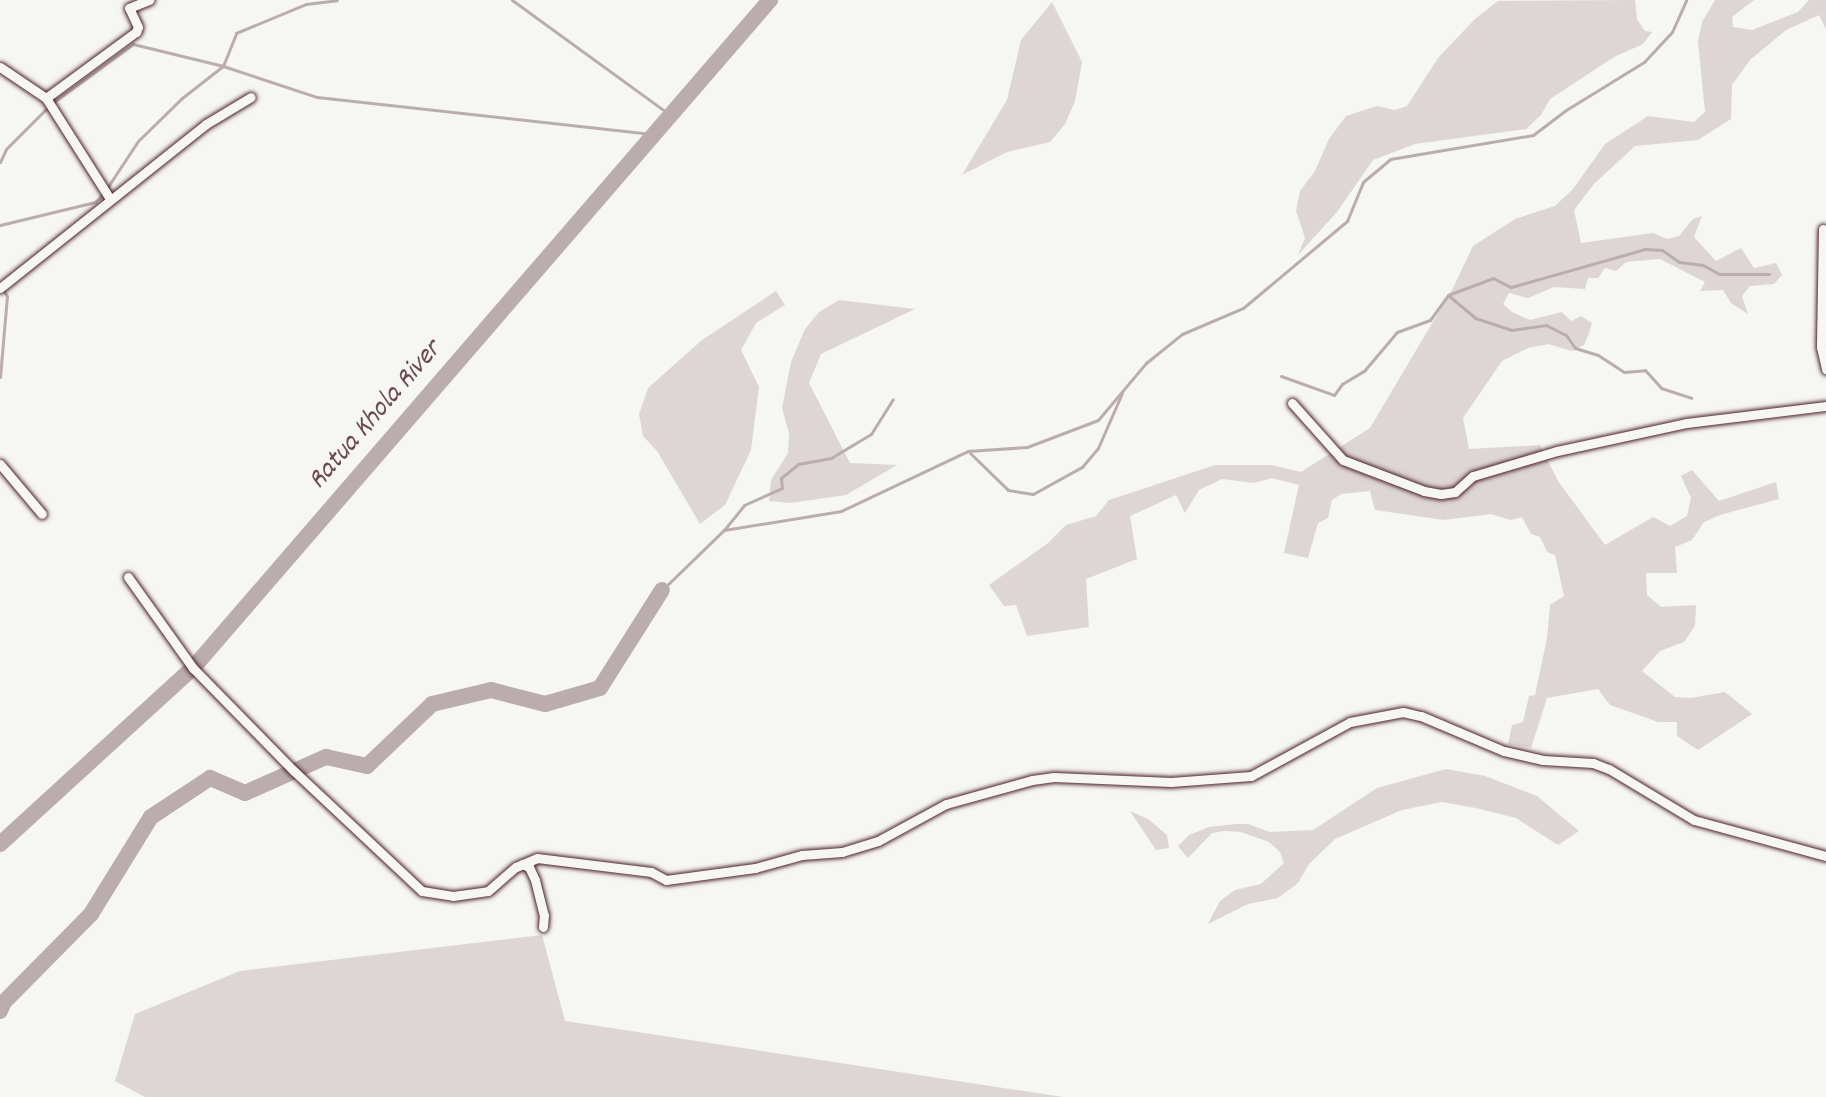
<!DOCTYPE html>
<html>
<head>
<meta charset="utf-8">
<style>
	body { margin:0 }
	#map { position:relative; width:1826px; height:1097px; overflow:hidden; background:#f6f6f2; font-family:Dekko,sans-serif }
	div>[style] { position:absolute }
	.green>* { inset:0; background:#ddd6d5 }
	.stream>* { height:3px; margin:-1.5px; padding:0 1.5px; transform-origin:1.5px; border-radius:1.5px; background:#bbadae }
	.river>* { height:16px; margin:-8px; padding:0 8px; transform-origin:8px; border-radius:8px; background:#bbadae }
	.roads { filter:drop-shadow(0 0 2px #4a1f2b) drop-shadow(0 0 2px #4a1f2b) }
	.minor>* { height:9px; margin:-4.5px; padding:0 4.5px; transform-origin:4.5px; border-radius:4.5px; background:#f6f6f2 }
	span { translate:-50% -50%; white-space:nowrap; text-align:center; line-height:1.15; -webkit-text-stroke:6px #f6f6f2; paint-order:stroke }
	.water-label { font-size:28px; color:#6c4a52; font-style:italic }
</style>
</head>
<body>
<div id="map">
	<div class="green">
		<div style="clip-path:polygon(1635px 0,1637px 19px,1645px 31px,1652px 32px,1643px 44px,1614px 57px,1550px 99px,1541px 115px,1526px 129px,1415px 144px,1373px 160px,1337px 212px,1298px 255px,1305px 238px,1296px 211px,1300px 191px,1315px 171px,1329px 139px,1346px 116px,1377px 106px,1395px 110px,1407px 106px,1438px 58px,1476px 18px,1498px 1px)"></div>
		<div style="clip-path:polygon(1715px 0,1754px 0,1732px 17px,1733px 27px,1752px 30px,1798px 12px,1809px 0,1826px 0,1826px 29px,1819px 15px,1786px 30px,1750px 60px,1732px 85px,1731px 119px,1698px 140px,1635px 146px,1594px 184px,1574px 210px,1581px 243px,1653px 233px,1667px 239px,1679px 236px,1693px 219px,1702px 216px,1694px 237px,1716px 261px,1741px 248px,1754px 268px,1776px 263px,1782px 275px,1774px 284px,1750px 286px,1742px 296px,1748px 314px,1731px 303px,1723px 290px,1700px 291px,1705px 282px,1660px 259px,1626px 262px,1616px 271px,1605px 268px,1598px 278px,1588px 278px,1585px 289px,1554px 287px,1528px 298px,1509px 293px,1503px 304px,1512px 312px,1530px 320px,1562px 312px,1571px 321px,1581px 316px,1592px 323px,1588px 336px,1584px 345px,1572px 351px,1548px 344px,1528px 348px,1502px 361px,1463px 418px,1469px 449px,1540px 445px,1558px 481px,1605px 545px,1653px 517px,1670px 526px,1687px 516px,1691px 498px,1681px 476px,1692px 470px,1719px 501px,1776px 482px,1779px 499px,1720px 515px,1704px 522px,1692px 540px,1675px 547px,1677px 573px,1646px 573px,1647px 595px,1661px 607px,1696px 605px,1695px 626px,1684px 642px,1660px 651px,1642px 671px,1675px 697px,1691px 698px,1725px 692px,1752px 714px,1698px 750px,1677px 736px,1677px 722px,1658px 722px,1610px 705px,1598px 689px,1547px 698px,1531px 748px,1508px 744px,1512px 725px,1523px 722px,1529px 696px,1535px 695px,1547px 638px,1550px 605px,1564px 596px,1555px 555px,1547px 552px,1540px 537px,1531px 534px,1522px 517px,1511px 520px,1491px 514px,1444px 520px,1375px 510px,1370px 491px,1341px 494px,1332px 500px,1328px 518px,1318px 523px,1308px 558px,1284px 553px,1299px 485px,1272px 478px,1254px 483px,1222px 479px,1199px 490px,1185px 513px,1176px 495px,1130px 516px,1137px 559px,1086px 579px,1089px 627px,1027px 636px,1016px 605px,1004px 606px,989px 585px,1048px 543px,1066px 525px,1096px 516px,1109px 500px,1215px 465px,1271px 465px,1301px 472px,1370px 428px,1453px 288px,1473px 246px,1515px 219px,1555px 206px,1573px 189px,1605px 144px,1648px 116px,1694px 122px,1705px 112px,1698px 41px,1702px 22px)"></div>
		<div style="clip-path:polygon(1052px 2px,1082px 62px,1075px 101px,1065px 124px,1050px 142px,1007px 152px,962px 175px,1007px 100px,1021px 40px)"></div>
		<div style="clip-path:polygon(776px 291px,785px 305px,756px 323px,741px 350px,759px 387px,751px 450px,725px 505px,700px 524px,657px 451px,643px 436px,639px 414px,648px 388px,702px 340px)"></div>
		<div style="clip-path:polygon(839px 300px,915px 309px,821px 354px,809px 383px,850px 463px,897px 465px,846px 495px,790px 503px,769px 501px,771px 480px,788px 453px,789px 433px,782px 408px,791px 362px,805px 329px,819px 312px)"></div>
		<div style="clip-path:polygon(1446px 769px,1485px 776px,1537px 796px,1579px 831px,1558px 845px,1516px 818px,1476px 808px,1442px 802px,1402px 810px,1335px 839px,1309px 864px,1298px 883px,1278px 898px,1248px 904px,1208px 924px,1220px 901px,1235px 890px,1261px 884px,1284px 863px,1280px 852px,1269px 842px,1241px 832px,1224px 831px,1212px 833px,1188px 858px,1178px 846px,1189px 835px,1209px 827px,1235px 824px,1248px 824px,1270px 832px,1313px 830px,1377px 788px)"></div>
		<div style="clip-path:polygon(1130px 811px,1148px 819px,1167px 835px,1169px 848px,1156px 850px)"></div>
		<div style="clip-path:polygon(542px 935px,565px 1021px,1063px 1097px,145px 1097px,115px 1081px,135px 1014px,240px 971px)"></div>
	</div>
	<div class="stream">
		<div style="left:512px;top:0;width:195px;rotate:36deg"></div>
		<div style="left:0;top:162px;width:14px;rotate:-65deg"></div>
		<div style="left:6px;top:149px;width:64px;rotate:-45deg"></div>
		<div style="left:51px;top:104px;width:102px;rotate:-36.2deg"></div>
		<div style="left:133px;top:44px;width:93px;rotate:13.7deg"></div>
		<div style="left:223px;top:66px;width:99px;rotate:18.3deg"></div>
		<div style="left:317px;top:97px;width:339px;rotate:6.3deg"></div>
		<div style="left:107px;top:188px;width:56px;rotate:-56.6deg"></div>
		<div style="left:138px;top:141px;width:62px;rotate:-44.3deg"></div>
		<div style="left:182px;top:98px;width:52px;rotate:-38deg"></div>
		<div style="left:223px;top:66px;width:35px;rotate:-68deg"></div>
		<div style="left:236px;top:33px;width:76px;rotate:-22.5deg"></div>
		<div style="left:306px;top:4px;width:31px;rotate:-7deg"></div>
		<div style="left:0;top:225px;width:98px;rotate:-13.6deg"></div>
		<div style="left:95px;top:202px;width:11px;rotate:-45deg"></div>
		<div style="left:1448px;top:295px;width:35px;rotate:40deg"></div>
		<div style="left:1475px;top:318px;width:38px;rotate:18deg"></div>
		<div style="left:1511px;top:330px;width:35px;rotate:-8deg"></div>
		<div style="left:1546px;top:325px;width:22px;rotate:27deg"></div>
		<div style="left:1566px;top:335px;width:16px;rotate:55deg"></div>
		<div style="left:1575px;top:348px;width:24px;rotate:17deg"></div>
		<div style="left:1598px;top:355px;width:31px;rotate:33deg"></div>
		<div style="left:1624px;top:372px;width:21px;rotate:-5deg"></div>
		<div style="left:1645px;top:370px;width:24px;rotate:48deg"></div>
		<div style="left:1661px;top:388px;width:32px;rotate:18deg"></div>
		<div style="left:1281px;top:376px;width:56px;rotate:19.7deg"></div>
		<div style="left:1334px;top:395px;width:14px;rotate:-54deg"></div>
		<div style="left:1342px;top:384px;width:26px;rotate:-31deg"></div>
		<div style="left:1364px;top:371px;width:51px;rotate:-49.8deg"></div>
		<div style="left:1397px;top:332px;width:35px;rotate:-20deg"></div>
		<div style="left:1430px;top:320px;width:31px;rotate:-54deg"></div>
		<div style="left:1448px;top:295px;width:48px;rotate:-20.7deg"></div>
		<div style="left:1493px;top:278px;width:20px;rotate:27deg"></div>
		<div style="left:1511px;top:287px;width:139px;rotate:-15.8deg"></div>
		<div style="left:1645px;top:249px;width:17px;rotate:3deg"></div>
		<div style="left:1662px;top:250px;width:21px;rotate:35deg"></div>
		<div style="left:1679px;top:262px;width:24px;rotate:7deg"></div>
		<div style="left:1703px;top:265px;width:18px;rotate:29deg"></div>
		<div style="left:1719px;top:274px;width:50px"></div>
		<div style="left:0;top:377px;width:81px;rotate:-85.1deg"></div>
		<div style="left:7px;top:296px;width:9px;rotate:-122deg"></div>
		<div style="left:970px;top:453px;width:53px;rotate:44.2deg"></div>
		<div style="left:1008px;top:490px;width:25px;rotate:9deg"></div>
		<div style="left:1033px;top:494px;width:56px;rotate:-28.9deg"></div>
		<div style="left:1082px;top:467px;width:25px;rotate:-50deg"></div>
		<div style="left:1098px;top:448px;width:60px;rotate:-66.4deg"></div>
		<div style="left:724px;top:530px;width:32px;rotate:-51deg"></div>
		<div style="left:744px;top:505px;width:42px;rotate:-24.1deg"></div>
		<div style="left:782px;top:488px;width:10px;rotate:-96deg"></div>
		<div style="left:781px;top:478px;width:22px;rotate:-39deg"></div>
		<div style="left:798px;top:464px;width:34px;rotate:-10deg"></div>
		<div style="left:831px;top:458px;width:47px;rotate:-31deg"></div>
		<div style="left:871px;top:434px;width:41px;rotate:-57.8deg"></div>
		<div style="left:662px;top:590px;width:86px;rotate:-44.1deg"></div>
		<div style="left:724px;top:530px;width:119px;rotate:-9.2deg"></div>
		<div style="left:841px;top:511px;width:140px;rotate:-25.3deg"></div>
		<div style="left:968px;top:451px;width:59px;rotate:-3.9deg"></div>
		<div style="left:1027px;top:447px;width:76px;rotate:-20.8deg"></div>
		<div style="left:1098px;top:420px;width:75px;rotate:-49.9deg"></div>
		<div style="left:1146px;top:363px;width:46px;rotate:-38.9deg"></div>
		<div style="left:1182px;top:334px;width:66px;rotate:-23.1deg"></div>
		<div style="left:1243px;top:308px;width:136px;rotate:-39.9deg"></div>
		<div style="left:1347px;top:221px;width:42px;rotate:-67.7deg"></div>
		<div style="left:1363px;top:182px;width:35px;rotate:-40deg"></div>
		<div style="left:1390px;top:159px;width:145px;rotate:-9.5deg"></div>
		<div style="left:1533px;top:135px;width:41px;rotate:-37.1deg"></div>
		<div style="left:1566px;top:110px;width:92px;rotate:-31.6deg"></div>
		<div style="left:1644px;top:62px;width:41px;rotate:-47deg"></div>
		<div style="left:1672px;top:32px;width:35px;rotate:-66deg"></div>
	</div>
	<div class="river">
		<div style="left:0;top:844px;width:261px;rotate:-42.4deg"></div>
		<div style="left:193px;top:668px;width:883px;rotate:-49.18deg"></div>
		<div style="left:0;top:1011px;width:10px;rotate:-66deg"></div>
		<div style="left:4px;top:1002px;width:124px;rotate:-45.3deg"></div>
		<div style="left:91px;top:914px;width:114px;rotate:-58.3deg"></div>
		<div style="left:151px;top:817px;width:71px;rotate:-33.5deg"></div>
		<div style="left:210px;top:778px;width:38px;rotate:23deg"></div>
		<div style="left:245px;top:793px;width:89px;rotate:-24deg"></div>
		<div style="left:326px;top:757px;width:42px;rotate:12.4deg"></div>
		<div style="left:367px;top:766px;width:90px;rotate:-43.6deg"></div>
		<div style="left:432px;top:704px;width:61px;rotate:-13.3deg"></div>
		<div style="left:491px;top:690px;width:56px;rotate:14.5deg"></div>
		<div style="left:545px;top:704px;width:57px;rotate:-16.2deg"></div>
		<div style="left:600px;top:688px;width:116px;rotate:-57.7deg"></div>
	</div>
	<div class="roads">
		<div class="minor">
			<div style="left:0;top:67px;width:55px;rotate:34deg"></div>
			<div style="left:46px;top:98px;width:112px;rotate:-36.3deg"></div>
			<div style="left:136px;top:32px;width:5px;rotate:-68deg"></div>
			<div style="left:138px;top:27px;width:21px;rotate:-115deg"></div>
			<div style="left:129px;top:8px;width:22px;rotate:-22deg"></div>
			<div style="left:46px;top:98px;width:120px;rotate:57.6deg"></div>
			<div style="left:1823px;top:229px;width:118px;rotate:91deg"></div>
			<div style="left:1821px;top:347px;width:23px;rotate:77deg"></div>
			<div style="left:0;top:288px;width:263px;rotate:-38.5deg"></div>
			<div style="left:206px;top:124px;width:52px;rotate:-31deg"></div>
			<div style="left:1292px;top:403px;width:76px;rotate:48.2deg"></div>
			<div style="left:1343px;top:460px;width:87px;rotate:20.9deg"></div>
			<div style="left:1424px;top:491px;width:17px;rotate:10deg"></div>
			<div style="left:1441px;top:494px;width:14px;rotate:-8deg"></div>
			<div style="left:1455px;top:492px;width:24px;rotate:-42deg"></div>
			<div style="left:1473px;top:476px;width:88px;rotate:-16.6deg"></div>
			<div style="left:1557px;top:451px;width:133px;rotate:-12.2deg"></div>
			<div style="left:1687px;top:423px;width:140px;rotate:-7deg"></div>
			<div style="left:0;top:464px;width:65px;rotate:50deg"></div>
			<div style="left:128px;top:577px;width:112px;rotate:54.5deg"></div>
			<div style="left:193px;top:668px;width:144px;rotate:45.6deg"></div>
			<div style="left:294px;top:771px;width:175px;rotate:43.2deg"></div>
			<div style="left:422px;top:891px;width:31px;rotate:9deg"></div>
			<div style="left:453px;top:896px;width:35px;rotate:-8deg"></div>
			<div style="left:488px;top:891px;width:37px;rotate:-41deg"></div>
			<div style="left:516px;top:867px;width:23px;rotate:-23deg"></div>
			<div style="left:537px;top:858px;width:115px;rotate:7deg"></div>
			<div style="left:651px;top:872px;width:17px;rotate:28deg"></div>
			<div style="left:666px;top:880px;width:90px;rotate:-7.7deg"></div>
			<div style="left:755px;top:868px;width:49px;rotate:-15.5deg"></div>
			<div style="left:802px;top:855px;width:40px;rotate:-4.3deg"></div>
			<div style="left:842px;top:852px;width:38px;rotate:-17deg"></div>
			<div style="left:878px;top:841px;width:77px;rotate:-28.6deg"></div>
			<div style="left:946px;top:804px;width:89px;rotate:-15.6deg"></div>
			<div style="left:1032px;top:780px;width:22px;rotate:-8deg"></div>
			<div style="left:1054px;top:777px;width:117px;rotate:2.4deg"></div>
			<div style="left:1171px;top:782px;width:80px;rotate:-4.3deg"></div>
			<div style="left:1251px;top:776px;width:113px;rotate:-28.6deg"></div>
			<div style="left:1350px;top:722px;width:54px;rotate:-10.7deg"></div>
			<div style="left:1403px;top:712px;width:18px;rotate:13deg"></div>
			<div style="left:1421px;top:716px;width:90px;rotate:22.9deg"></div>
			<div style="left:1504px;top:751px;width:40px;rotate:13deg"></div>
			<div style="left:1543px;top:760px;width:50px;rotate:3.4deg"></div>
			<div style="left:1593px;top:763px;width:17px;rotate:21deg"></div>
			<div style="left:1609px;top:769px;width:99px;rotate:31deg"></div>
			<div style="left:1694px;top:820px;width:137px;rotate:15.3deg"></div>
			<div style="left:522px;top:864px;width:8px;rotate:23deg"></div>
			<div style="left:529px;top:867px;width:14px;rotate:65deg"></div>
			<div style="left:535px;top:880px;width:36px;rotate:76deg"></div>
			<div style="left:544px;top:915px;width:12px;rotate:95deg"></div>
		</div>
	</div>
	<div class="water-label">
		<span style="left:376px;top:416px;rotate:-49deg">Ratua Khola River</span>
	</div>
</div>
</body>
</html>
